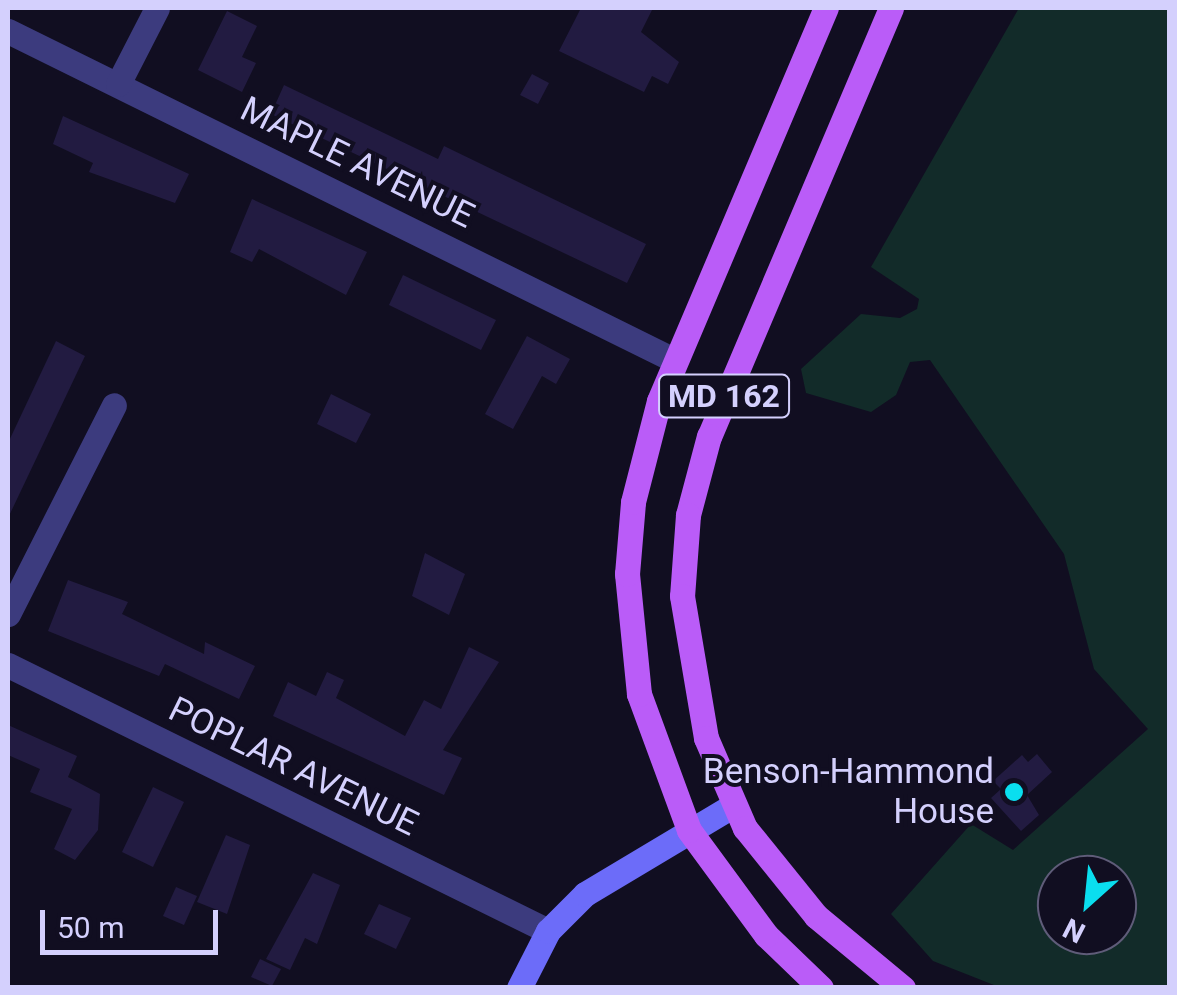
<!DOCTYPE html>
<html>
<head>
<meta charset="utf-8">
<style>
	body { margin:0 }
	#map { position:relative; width:1177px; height:995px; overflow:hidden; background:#110e21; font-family:Roboto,sans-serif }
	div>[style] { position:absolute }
	.green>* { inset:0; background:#122b29 }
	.building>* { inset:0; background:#221b41 }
	.street>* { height:25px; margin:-12.5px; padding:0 12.5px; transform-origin:12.5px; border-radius:12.5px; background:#3c3b7e }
	.secondary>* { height:25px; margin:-12.5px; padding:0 12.5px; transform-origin:12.5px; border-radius:12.5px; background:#6c6cf9 }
	.primary>* { height:25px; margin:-12.5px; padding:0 12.5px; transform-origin:12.5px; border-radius:12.5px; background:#ba5cf8 }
	.dots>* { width:28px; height:28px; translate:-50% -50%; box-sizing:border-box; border:5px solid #110e21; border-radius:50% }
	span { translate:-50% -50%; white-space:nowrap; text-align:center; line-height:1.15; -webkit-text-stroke:8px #110e21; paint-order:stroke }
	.shield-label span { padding:2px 8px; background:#110e21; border:2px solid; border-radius:8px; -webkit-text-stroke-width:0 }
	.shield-label { font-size:32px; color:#d4d0fd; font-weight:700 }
	.street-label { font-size:35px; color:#d4d0fd }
	.poi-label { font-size:35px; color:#d4d0fd }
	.right { translate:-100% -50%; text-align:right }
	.frame { position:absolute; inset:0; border:10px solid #d4d0fd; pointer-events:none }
	.north { position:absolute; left:1037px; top:855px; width:100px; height:100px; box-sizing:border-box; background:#110e21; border:2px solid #5f5c79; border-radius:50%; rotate:207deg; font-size:28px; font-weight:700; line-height:40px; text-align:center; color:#d4d0fd }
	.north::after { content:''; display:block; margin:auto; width:35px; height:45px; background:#0adeef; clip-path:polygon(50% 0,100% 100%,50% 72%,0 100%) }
	.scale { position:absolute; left:40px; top:910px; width:178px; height:45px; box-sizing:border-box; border:5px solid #d4d0fd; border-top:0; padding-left:12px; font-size:30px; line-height:35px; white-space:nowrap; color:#d4d0fd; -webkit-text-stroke:8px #110e21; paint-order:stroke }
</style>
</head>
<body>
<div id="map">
	<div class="green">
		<div style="clip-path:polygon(evenodd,1019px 8px,1169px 8px,1169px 987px,999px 987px,933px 961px,891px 914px,971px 824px,1013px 850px,1148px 729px,1094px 669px,1064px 554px,930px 360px,910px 362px,896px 395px,871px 412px,806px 393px,801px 369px,861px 314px,900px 318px,917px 309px,919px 299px,871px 267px,1019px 8px,1057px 875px,1117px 875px,1117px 935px,1057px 935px,1057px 875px)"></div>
	</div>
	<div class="building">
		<div style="clip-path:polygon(581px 8px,653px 8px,641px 32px,679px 62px,668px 84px,652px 76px,644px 92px,559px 51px)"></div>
		<div style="clip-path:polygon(227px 11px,257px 26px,242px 57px,256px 63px,242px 92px,198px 70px)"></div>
		<div style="clip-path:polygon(532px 74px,549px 83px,538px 104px,520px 95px)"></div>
		<div style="clip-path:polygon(284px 85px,438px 159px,444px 146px,646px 244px,627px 283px,271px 114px)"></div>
		<div style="clip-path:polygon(63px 116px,189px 174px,175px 203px,89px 172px,93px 163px,53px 144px)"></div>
		<div style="clip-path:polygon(252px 199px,367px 252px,346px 295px,259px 249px,252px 262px,230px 252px)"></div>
		<div style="clip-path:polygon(403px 275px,496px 320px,481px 350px,389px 305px)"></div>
		<div style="clip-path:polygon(527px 336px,570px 359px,556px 384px,542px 376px,513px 429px,485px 414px)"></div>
		<div style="clip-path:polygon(56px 341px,85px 356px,8px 518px,8px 443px)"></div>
		<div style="clip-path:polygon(331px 394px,371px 414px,356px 443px,317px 424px)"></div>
		<div style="clip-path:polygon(425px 553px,465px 574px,449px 615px,412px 596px)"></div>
		<div style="clip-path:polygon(68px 580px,128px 602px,122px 614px,204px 654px,205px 642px,255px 666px,239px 699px,165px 664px,159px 676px,48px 631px)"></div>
		<div style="clip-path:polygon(469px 647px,499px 662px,443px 750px,462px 758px,444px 795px,273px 716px,288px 682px,316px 696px,327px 672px,344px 680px,336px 698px,405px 736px,424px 700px,441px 709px)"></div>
		<div style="clip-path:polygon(8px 725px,77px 756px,68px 777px,100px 794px,98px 830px,75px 860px,54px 849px,72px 809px,30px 792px,40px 769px,8px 755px)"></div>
		<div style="clip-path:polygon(1037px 754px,1052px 772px,1027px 795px,1039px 815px,1021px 831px,991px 798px,1001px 789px,993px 781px,1022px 755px,1028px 762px)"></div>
		<div style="clip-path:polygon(153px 787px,184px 802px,153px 867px,122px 852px)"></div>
		<div style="clip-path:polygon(226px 835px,250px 845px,227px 914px,197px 902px)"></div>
		<div style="clip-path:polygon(313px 873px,340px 885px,317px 944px,305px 938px,290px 970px,266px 959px)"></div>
		<div style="clip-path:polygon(176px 887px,197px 896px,184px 925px,163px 916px)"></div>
		<div style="clip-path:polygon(379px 904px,411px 918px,396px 949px,364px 934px)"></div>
		<div style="clip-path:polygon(260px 959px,281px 969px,272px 986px,251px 977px)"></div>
	</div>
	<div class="street">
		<div style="left:8px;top:31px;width:743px;rotate:26.29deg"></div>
		<div style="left:118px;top:84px;width:85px;rotate:-62.8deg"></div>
		<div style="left:8px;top:614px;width:234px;rotate:-63.1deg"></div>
		<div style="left:8px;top:665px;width:602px;rotate:26.22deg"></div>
	</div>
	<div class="secondary">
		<div style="left:519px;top:988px;width:64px;rotate:-63deg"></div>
		<div style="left:548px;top:931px;width:52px;rotate:-45deg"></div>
		<div style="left:585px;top:894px;width:171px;rotate:-30.9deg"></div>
	</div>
	<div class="primary">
		<div style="left:891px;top:8px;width:465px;rotate:113deg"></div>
		<div style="left:709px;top:436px;width:82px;rotate:104.9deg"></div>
		<div style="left:688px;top:515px;width:81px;rotate:94.2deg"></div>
		<div style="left:682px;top:596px;width:144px;rotate:80.4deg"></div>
		<div style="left:706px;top:738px;width:98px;rotate:66.6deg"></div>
		<div style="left:745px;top:828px;width:113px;rotate:51.1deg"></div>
		<div style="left:816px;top:916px;width:113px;rotate:39.6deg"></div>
		<div style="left:821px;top:988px;width:76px;rotate:-136.1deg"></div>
		<div style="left:766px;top:935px;width:130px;rotate:-126.3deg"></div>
		<div style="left:689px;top:830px;width:145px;rotate:-110.2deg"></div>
		<div style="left:639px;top:694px;width:121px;rotate:-95.7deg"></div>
		<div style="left:627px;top:574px;width:72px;rotate:-85.2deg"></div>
		<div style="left:633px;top:502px;width:104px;rotate:-75.6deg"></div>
		<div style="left:659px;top:401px;width:427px;rotate:-67deg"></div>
	</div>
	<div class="dots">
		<div style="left:1014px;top:792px;background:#0adeef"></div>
	</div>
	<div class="shield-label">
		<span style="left:724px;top:396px">MD 162</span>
	</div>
	<div class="street-label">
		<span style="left:357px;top:163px;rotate:26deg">MAPLE AVENUE</span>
		<span style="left:293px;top:767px;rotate:26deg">POPLAR AVENUE</span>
	</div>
	<div class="poi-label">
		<span class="right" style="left:994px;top:792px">Benson-Hammond<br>House</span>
	</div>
	<div class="frame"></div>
	<div class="north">N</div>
	<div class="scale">50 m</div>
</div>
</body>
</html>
